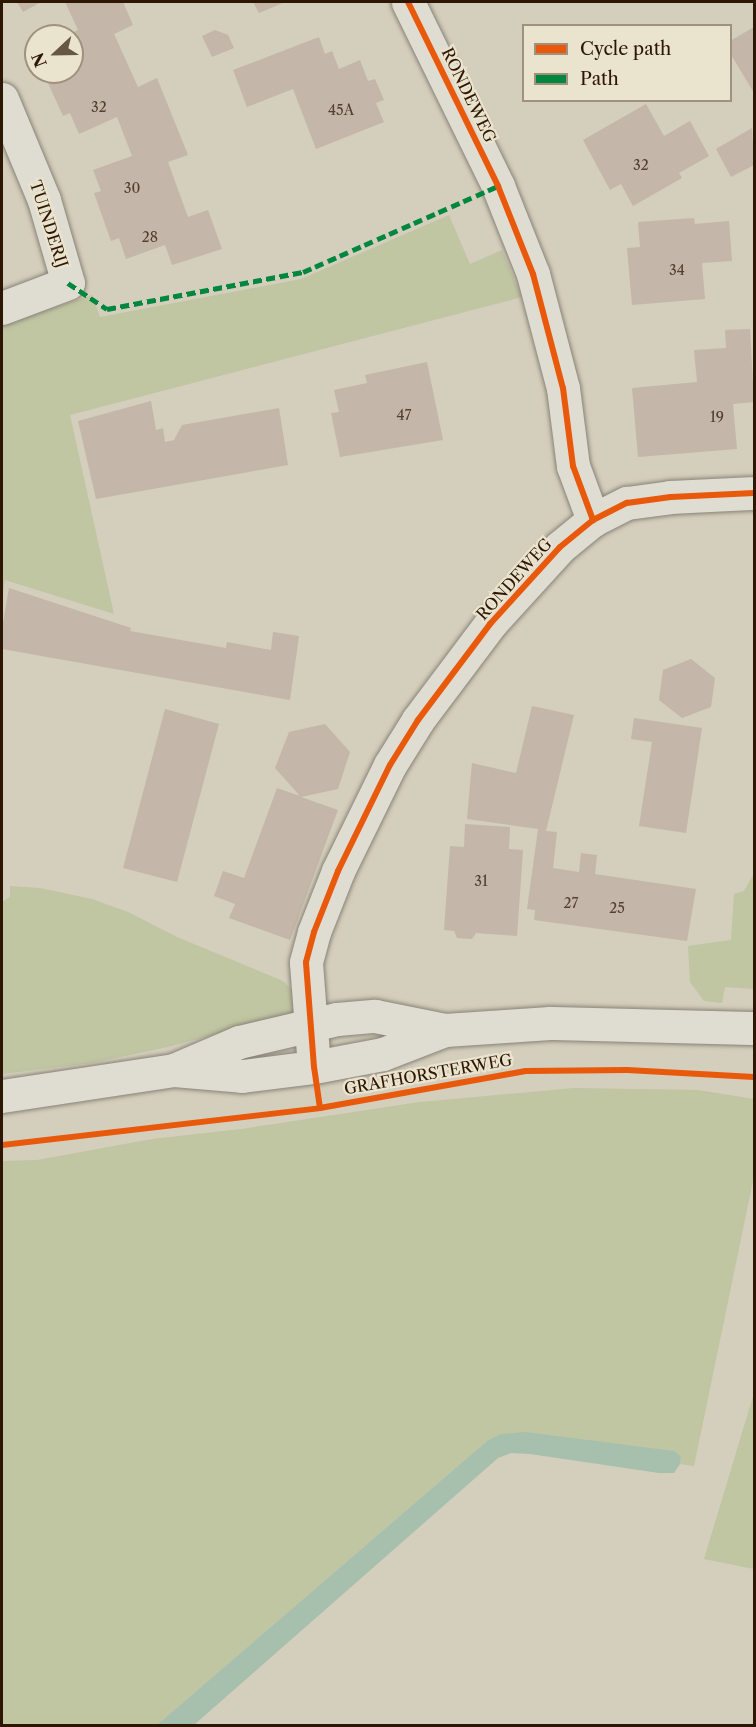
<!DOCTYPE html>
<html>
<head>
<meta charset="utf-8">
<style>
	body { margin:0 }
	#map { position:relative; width:756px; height:1727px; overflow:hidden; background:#d4cebc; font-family:"Libre Caslon Text",serif }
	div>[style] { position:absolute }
	.green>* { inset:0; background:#c0c5a2 }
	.water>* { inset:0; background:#a7bfad }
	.building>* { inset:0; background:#c4b6a9 }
	.roads { filter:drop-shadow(0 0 2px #898377) drop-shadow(0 0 2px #898377) }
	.street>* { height:33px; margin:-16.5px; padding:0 16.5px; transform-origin:16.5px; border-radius:16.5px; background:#dfdcd2 }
	.secondary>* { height:33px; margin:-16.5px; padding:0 16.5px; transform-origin:16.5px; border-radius:16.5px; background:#dfdcd2 }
	.quiet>* { height:4.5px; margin-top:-2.25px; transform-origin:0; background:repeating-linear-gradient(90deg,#00873e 0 9px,transparent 0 13.5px) }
	.cycleway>* { height:6px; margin:-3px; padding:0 3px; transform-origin:3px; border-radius:3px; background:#e8590c }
	span { translate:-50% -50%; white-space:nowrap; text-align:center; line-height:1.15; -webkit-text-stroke:4.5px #eae3cd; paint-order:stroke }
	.number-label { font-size:14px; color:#543e2d }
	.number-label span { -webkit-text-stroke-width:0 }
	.street-label { font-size:16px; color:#2e1604 }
	.frame { position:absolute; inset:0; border:3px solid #2e1604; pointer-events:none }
	.legend { position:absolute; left:522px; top:24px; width:210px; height:78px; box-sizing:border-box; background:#eae3cd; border:2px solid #9f917d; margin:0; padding:8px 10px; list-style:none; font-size:18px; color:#2e1604 }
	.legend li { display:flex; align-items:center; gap:12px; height:30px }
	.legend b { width:30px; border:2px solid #9f917d }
	.north { position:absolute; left:24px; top:24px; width:60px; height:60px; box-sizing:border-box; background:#eae3cd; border:2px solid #9f917d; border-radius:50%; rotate:248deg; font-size:16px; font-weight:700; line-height:24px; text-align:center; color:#2e1604 }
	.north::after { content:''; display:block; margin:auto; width:21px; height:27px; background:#685644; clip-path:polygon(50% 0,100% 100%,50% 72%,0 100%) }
</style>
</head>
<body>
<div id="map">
	<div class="green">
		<div style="clip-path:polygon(449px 215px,470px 264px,502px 250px,522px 297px,70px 415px,114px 614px,5px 580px,2px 597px,2px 325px,92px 295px,100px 317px,301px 279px)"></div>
		<div style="clip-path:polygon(754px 873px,754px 989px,725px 987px,722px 1003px,704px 1001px,690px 982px,688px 946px,731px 940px,734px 894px,744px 891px)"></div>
		<div style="clip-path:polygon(10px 886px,40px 888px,92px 899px,128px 912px,177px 937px,283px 981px,292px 990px,296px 1013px,168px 1047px,92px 1063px,2px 1074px,2px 902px,10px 897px)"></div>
		<div style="clip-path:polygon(574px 1088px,698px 1090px,754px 1099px,754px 1176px,694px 1466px,680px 1464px,681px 1457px,487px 1441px,157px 1725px,2px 1725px,2px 1161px,37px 1160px,152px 1139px,241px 1129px,420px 1102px)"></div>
		<div style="clip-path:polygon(754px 1393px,754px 1569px,704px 1559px)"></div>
	</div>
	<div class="water">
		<div style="clip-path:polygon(525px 1432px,674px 1451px,681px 1457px,680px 1464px,674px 1473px,659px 1473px,530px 1454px,511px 1453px,498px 1458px,194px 1725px,157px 1725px,487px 1441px,501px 1434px)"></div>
	</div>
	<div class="building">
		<div style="clip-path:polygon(17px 2px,41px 2px,23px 12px)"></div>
		<div style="clip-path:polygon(65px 2px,123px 2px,133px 25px,114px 34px,138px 87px,157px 78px,188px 155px,168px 162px,188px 217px,208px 210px,222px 249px,172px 265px,165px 245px,126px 259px,119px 238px,111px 241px,94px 193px,101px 191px,93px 170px,132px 156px,117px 117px,79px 134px,70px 113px,63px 116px,43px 72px,72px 72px,72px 36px,64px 36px,78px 30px)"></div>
		<div style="clip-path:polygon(253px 2px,285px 2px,259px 13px)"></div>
		<div style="clip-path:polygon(754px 27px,754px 93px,730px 53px,730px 41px)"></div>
		<div style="clip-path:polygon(215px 30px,228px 35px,234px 48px,212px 57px,202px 36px)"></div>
		<div style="clip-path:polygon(319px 37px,325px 54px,332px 51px,339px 69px,360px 60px,368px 81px,375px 79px,384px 100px,376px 103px,384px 122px,316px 149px,293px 89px,247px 107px,233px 70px)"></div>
		<div style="clip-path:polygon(646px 104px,664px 136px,690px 121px,709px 156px,679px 173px,682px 178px,633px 206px,621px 184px,610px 190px,583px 140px)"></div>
		<div style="clip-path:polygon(752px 128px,754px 165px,731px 177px,716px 149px)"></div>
		<div style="clip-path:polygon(694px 218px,695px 224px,729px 221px,732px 261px,702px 263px,705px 299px,632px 305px,627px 248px,640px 247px,638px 222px)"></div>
		<div style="clip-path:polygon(750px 329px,754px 402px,733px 404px,737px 449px,638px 457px,632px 388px,697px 382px,694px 350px,726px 348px,725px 330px)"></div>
		<div style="clip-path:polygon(427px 362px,443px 440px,340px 457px,331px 413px,339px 412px,334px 390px,367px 383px,365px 375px)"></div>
		<div style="clip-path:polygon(151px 401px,156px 430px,163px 428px,165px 442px,174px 440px,182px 425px,279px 408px,288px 465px,96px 499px,78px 421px)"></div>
		<div style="clip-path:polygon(9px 588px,131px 628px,130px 631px,226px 648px,227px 642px,271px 650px,273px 632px,299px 636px,290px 700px,2px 649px,2px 629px)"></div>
		<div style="clip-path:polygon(691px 659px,715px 678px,711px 707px,682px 718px,659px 700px,663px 670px)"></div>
		<div style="clip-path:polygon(532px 706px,574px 715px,546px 831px,557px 832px,553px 868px,579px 872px,581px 853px,597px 855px,595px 874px,696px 889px,687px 941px,534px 920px,535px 910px,527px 909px,538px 829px,467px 819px,472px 763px,516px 773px)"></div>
		<div style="clip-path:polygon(165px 709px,219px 724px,177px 882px,123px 868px)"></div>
		<div style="clip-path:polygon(634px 718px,702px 728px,686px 833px,639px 826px,652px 742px,631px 739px)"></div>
		<div style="clip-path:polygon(325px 724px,350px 752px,338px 789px,301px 797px,338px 810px,290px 940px,229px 918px,235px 904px,214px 896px,223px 871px,244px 878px,277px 788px,300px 796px,275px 768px,289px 732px)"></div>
		<div style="clip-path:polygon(465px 824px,510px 827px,509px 849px,523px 850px,517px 936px,476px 933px,472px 939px,457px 938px,454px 931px,444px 930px,450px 846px,464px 847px)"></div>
	</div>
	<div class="roads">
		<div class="street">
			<div style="left:408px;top:2px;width:205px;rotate:63.9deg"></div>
			<div style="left:498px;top:186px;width:95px;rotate:68.3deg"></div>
			<div style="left:533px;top:274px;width:118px;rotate:75.3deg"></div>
			<div style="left:563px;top:388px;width:79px;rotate:82.7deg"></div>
			<div style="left:573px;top:466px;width:58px;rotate:69.7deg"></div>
			<div style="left:2px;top:99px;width:109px;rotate:67.4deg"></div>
			<div style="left:44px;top:200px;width:86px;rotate:73.9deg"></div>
			<div style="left:68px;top:283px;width:71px;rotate:159.3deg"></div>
			<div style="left:314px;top:1067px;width:105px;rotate:-94.4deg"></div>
			<div style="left:306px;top:962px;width:31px;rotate:-75deg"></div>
			<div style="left:314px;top:932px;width:66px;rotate:-68.5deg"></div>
			<div style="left:338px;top:871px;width:118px;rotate:-63.9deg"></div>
			<div style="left:390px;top:765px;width:53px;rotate:-58.1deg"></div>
			<div style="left:418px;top:720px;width:120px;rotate:-53.1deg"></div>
			<div style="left:490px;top:624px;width:104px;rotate:-47.7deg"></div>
			<div style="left:560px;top:547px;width:43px;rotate:-39.3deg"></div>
			<div style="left:593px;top:520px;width:38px;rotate:-27deg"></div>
			<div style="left:627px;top:503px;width:44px;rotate:-7.8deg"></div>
			<div style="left:671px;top:497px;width:83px;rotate:-2.8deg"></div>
		</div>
		<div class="secondary">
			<div style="left:174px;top:1070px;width:71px;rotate:-23.3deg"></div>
			<div style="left:239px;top:1042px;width:101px;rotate:-13.2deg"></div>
			<div style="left:337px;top:1019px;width:38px;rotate:-5deg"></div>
			<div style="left:375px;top:1016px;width:71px;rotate:11.3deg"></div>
			<div style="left:445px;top:1030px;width:105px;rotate:-3.8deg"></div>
			<div style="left:550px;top:1023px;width:204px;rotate:1.4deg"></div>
			<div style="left:2px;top:1096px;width:174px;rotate:-8.6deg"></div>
			<div style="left:174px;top:1070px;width:68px;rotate:5deg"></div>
			<div style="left:242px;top:1076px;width:73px;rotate:-7.1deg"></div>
			<div style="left:314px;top:1067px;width:70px;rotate:-10.7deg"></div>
			<div style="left:383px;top:1054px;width:66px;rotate:-21.2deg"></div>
		</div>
	</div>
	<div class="quiet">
		<div style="left:68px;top:283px;width:47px;rotate:33.7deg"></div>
		<div style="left:107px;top:309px;width:199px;rotate:-10.7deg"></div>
		<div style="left:303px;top:272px;width:213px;rotate:-23.8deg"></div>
	</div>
	<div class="cycleway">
		<div style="left:408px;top:2px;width:205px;rotate:63.9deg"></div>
		<div style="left:498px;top:186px;width:95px;rotate:68.3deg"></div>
		<div style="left:533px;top:274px;width:118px;rotate:75.3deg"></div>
		<div style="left:563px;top:388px;width:79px;rotate:82.7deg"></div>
		<div style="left:573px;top:466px;width:58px;rotate:69.7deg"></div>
		<div style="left:320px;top:1108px;width:41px;rotate:-98.3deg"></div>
		<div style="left:314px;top:1067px;width:105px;rotate:-94.4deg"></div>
		<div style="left:306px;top:962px;width:31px;rotate:-75deg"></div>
		<div style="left:314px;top:932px;width:66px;rotate:-68.5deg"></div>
		<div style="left:338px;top:871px;width:118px;rotate:-63.9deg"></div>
		<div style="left:390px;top:765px;width:53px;rotate:-58.1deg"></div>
		<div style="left:418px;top:720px;width:120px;rotate:-53.1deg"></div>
		<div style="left:490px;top:624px;width:104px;rotate:-47.7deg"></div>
		<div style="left:560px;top:547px;width:43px;rotate:-39.3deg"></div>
		<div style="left:593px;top:520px;width:38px;rotate:-27deg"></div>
		<div style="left:627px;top:503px;width:44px;rotate:-7.8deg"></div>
		<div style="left:671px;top:497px;width:83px;rotate:-2.8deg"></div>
		<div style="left:2px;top:1145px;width:320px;rotate:-6.6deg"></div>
		<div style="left:320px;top:1108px;width:209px;rotate:-10.2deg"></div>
		<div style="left:526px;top:1071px;width:101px;rotate:-0.6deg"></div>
		<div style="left:627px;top:1070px;width:127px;rotate:3.2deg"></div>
	</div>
	<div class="number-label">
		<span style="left:99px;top:107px">32</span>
		<span style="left:341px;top:110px">45A</span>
		<span style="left:641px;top:165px">32</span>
		<span style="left:132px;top:188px">30</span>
		<span style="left:150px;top:237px">28</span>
		<span style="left:677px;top:270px">34</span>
		<span style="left:404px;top:415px">47</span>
		<span style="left:717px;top:417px">19</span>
		<span style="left:481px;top:881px">31</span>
		<span style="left:571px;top:903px">27</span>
		<span style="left:617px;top:908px">25</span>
	</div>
	<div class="street-label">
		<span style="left:469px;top:95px;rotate:64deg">RONDEWEG</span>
		<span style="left:49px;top:224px;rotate:72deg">TUINDERIJ</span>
		<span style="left:514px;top:579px;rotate:-48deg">RONDEWEG</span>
		<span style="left:428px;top:1074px;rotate:-10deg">GRAFHORSTERWEG</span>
	</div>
	<div class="frame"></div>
	<ul class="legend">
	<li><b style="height:8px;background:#e8590c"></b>Cycle path</li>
	<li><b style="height:8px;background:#00873e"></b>Path</li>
	</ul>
	<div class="north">N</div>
</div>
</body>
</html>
